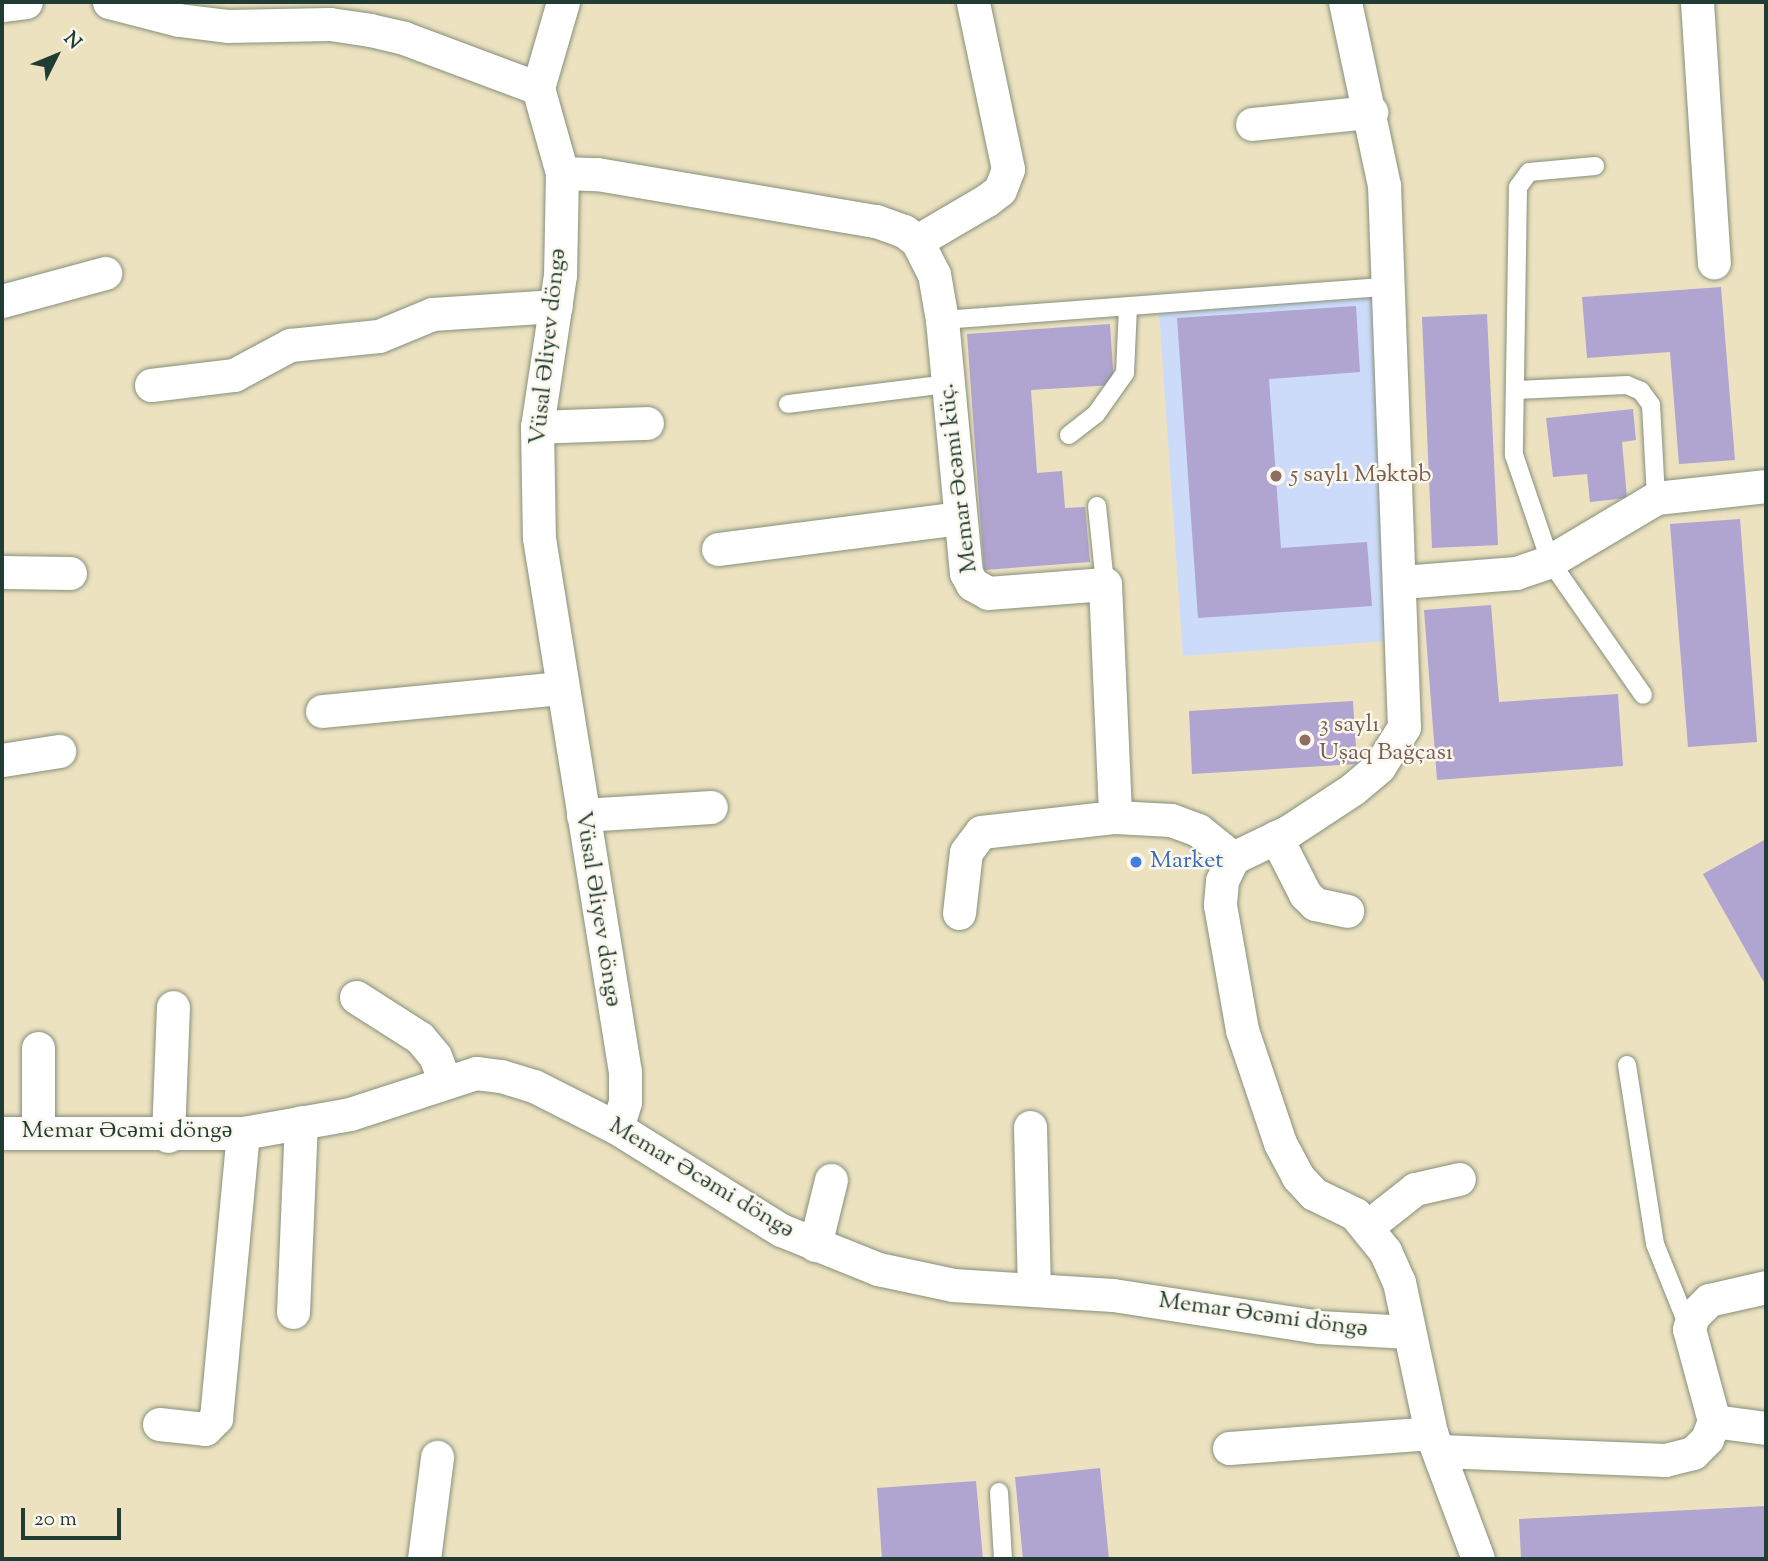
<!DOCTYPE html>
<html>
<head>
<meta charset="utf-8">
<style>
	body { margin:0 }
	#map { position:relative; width:1768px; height:1561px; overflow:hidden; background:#ece2c0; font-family:"Sorts Mill Goudy",serif }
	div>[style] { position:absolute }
	.built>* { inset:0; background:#ccdbfa }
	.building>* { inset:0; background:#b0a4d0 }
	.roads { filter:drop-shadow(0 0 2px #86907a) drop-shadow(0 0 2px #86907a) }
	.service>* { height:18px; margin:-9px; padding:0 9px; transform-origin:9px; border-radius:9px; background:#fff }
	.minor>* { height:33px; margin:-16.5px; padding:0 16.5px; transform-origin:16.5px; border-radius:16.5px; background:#fff }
	.dots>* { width:19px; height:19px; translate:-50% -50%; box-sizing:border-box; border:4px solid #fbf7ec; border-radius:50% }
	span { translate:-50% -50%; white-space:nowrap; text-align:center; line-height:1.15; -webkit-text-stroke:5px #fbf7ec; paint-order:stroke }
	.street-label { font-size:24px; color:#1f3d34 }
	.education-label { font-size:24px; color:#785e54 }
	.left { translate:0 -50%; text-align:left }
	.shop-label { font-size:24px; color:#366cbe }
	.frame { position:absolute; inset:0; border:4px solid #1f3d34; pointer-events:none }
	.north { position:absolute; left:21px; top:21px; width:70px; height:70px; -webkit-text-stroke:5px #fbf7ec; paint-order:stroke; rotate:47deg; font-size:19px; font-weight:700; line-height:28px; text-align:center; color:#1f3d34 }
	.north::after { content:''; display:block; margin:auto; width:24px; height:32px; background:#1f3d34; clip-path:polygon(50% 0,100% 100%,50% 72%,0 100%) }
	.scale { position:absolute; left:21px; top:1508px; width:100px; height:32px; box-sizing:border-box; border:4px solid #1f3d34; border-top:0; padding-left:9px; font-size:21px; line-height:24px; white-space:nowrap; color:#1f3d34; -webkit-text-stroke:5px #fbf7ec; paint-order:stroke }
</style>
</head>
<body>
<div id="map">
	<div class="built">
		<div style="clip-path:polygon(1375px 297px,1388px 641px,1183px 656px,1159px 311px)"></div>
	</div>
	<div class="building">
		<div style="clip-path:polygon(1721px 287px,1735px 460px,1679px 464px,1670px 352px,1587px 358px,1582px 297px)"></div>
		<div style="clip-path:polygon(1356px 306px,1360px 372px,1269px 379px,1281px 548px,1367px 542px,1372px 606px,1198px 618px,1177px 318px)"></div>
		<div style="clip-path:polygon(1487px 314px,1498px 545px,1432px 548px,1422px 317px)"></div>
		<div style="clip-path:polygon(1110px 324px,1114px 385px,1031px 390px,1037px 473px,1062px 471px,1065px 508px,1085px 507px,1090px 562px,984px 570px,967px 334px)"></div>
		<div style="clip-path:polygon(1633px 409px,1636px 440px,1622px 442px,1627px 498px,1590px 502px,1587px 474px,1553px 477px,1546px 418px)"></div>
		<div style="clip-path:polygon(1740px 519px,1757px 742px,1688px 747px,1670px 524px)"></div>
		<div style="clip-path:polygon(1491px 605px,1499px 702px,1618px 694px,1623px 766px,1437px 780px,1424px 610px)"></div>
		<div style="clip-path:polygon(1353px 701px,1357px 764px,1192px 774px,1189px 711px)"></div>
		<div style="clip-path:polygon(1766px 839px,1766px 986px,1703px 874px)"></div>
		<div style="clip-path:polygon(1100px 1468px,1109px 1559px,1023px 1559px,1015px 1477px)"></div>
		<div style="clip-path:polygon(976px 1481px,983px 1559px,882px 1559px,877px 1488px)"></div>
		<div style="clip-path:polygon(1766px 1506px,1766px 1559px,1521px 1559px,1519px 1519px)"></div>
	</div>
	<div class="roads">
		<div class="service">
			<div style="left:1595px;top:166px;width:66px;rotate:174.8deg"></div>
			<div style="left:1529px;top:172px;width:19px;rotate:126deg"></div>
			<div style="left:1518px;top:187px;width:268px;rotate:90.9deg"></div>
			<div style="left:1514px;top:455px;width:112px;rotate:71.2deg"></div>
			<div style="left:1550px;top:561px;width:163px;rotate:55.2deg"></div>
			<div style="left:942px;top:320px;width:449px;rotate:-4.3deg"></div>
			<div style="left:1516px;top:390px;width:111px;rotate:-2.6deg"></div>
			<div style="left:1627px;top:385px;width:15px;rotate:23deg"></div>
			<div style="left:1641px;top:391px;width:17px;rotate:54deg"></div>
			<div style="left:1651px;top:405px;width:93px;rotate:86.9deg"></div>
			<div style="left:788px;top:404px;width:160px;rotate:-7.2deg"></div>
			<div style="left:1069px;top:435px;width:34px;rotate:-38deg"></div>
			<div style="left:1096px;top:414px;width:50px;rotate:-54.7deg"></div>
			<div style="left:1125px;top:373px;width:66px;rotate:-87.4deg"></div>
			<div style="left:1097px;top:506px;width:78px;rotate:84.1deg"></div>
			<div style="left:1627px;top:1065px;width:181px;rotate:81.1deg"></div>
			<div style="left:1655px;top:1244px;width:88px;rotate:68.1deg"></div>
			<div style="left:999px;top:1492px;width:67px;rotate:86.6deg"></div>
		</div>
		<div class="minor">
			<div style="left:109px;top:2px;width:72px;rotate:14.4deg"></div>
			<div style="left:179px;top:20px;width:48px;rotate:7.1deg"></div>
			<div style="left:227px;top:26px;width:103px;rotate:-1.1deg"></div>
			<div style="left:330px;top:24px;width:40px;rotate:8.5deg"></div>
			<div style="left:370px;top:30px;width:35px;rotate:13deg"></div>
			<div style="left:404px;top:38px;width:143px;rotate:20.5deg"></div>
			<div style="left:538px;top:88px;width:88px;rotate:74.2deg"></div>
			<div style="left:562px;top:173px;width:102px;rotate:91.1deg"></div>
			<div style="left:560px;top:275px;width:154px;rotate:98.6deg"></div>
			<div style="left:537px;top:427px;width:111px;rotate:89deg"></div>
			<div style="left:539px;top:538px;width:541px;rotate:80.85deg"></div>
			<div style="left:625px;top:1072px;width:30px;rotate:90deg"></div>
			<div style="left:625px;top:1102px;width:27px;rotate:107deg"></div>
			<div style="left:1345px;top:2px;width:187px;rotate:78deg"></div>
			<div style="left:1384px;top:185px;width:542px;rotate:87.89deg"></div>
			<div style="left:1404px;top:727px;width:47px;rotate:122deg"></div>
			<div style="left:1379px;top:767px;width:34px;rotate:140deg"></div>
			<div style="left:1353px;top:789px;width:77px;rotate:146.7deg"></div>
			<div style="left:1289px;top:831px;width:62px;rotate:154.3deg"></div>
			<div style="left:1233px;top:858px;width:25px;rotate:116deg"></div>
			<div style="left:1222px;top:881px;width:24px;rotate:95deg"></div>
			<div style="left:1220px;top:905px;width:127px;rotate:80deg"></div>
			<div style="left:1242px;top:1030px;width:119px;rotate:71.4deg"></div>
			<div style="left:1280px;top:1143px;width:38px;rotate:62deg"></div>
			<div style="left:1298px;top:1177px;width:23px;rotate:47deg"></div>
			<div style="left:1314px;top:1194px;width:46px;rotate:26deg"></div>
			<div style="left:1355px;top:1214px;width:48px;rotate:51deg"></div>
			<div style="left:1385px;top:1251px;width:34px;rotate:66deg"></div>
			<div style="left:1399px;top:1282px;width:154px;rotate:78deg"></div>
			<div style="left:1431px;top:1433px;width:134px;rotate:69.5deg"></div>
			<div style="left:1697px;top:2px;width:261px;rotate:86.3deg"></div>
			<div style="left:2px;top:5px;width:24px;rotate:-7deg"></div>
			<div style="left:538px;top:88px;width:90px;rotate:-73.8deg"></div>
			<div style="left:1252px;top:124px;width:120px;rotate:-5.8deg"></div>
			<div style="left:562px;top:173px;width:35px;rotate:2deg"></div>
			<div style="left:597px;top:174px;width:283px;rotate:9.6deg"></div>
			<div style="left:876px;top:221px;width:30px;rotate:20deg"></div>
			<div style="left:904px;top:231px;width:16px;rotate:38deg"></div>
			<div style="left:917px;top:241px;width:37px;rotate:63deg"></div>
			<div style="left:934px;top:274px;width:47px;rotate:80.1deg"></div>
			<div style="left:942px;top:320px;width:254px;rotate:84.6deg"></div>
			<div style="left:966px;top:573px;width:13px;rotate:61deg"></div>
			<div style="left:972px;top:584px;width:18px;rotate:29deg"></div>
			<div style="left:988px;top:593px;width:117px;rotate:-4.4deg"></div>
			<div style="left:1105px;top:584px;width:233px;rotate:87.5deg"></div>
			<div style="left:1115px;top:817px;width:56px;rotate:3.1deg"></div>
			<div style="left:1171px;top:820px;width:29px;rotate:20deg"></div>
			<div style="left:1198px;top:830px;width:45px;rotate:38.7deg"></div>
			<div style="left:917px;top:241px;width:81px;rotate:-30.4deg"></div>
			<div style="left:987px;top:200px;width:16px;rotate:-38deg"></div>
			<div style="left:1000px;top:190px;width:22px;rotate:-69deg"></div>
			<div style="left:1008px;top:169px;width:170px;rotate:-101.9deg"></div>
			<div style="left:2px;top:301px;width:107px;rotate:-15.2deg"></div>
			<div style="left:151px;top:385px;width:84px;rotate:-6.9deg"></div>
			<div style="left:234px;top:375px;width:64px;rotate:-28.2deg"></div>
			<div style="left:290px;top:345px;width:89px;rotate:-5.8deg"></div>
			<div style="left:379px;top:336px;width:57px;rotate:-22.5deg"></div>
			<div style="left:432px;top:314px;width:124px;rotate:-3.7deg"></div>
			<div style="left:537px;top:427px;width:110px;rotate:-2.1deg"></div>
			<div style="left:718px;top:549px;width:244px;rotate:-7.3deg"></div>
			<div style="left:2px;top:572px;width:68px;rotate:0.8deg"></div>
			<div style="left:1402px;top:582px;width:114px;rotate:-4.5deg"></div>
			<div style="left:1516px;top:573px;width:36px;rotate:-19deg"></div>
			<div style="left:1550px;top:561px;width:123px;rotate:-30.7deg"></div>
			<div style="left:1656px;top:498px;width:111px;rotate:-6.2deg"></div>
			<div style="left:322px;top:711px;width:239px;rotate:-5.5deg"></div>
			<div style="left:2px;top:760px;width:58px;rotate:-9deg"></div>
			<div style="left:583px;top:815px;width:128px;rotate:-3.6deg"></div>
			<div style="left:1276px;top:837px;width:64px;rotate:63deg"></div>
			<div style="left:1305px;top:894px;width:14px;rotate:45deg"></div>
			<div style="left:1315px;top:904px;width:33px;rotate:12deg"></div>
			<div style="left:959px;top:913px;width:61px;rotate:-83.5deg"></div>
			<div style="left:966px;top:852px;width:25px;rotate:-53deg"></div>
			<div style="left:981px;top:832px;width:135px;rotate:-6.4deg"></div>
			<div style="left:356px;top:997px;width:76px;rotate:32.6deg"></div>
			<div style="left:420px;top:1038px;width:23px;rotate:50deg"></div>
			<div style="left:435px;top:1056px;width:26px;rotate:69deg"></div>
			<div style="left:1030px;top:1127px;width:162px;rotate:88.6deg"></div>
			<div style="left:38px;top:1131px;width:83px;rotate:-90deg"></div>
			<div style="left:2px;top:1133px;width:241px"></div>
			<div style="left:243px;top:1133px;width:109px;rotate:-10.1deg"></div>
			<div style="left:350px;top:1114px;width:133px;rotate:-18deg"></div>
			<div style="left:476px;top:1073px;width:25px;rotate:7deg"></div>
			<div style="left:501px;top:1076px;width:34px;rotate:17deg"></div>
			<div style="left:534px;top:1086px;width:93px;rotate:26.8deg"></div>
			<div style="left:617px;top:1128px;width:193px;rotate:31.9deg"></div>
			<div style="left:781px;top:1230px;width:105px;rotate:21.9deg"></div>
			<div style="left:878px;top:1269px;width:77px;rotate:12deg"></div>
			<div style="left:953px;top:1285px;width:160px;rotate:3.6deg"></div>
			<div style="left:1113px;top:1295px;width:208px;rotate:8.8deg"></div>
			<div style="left:1319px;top:1327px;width:90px;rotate:3.2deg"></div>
			<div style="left:168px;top:1136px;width:129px;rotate:-87.8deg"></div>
			<div style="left:1368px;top:1226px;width:60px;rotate:-38.2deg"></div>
			<div style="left:1415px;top:1189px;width:45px;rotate:-12.8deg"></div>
			<div style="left:815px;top:1245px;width:67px;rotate:-76.2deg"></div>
			<div style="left:293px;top:1312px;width:190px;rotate:-87.6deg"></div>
			<div style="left:1714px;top:1421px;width:52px;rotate:7.7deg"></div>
			<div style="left:159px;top:1424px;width:46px;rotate:6.2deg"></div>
			<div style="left:205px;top:1429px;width:16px;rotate:-45deg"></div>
			<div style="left:216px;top:1418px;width:286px;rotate:-84.6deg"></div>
			<div style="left:1229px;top:1448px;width:203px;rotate:-4.2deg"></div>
			<div style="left:1440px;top:1451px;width:225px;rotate:2.3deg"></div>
			<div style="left:1665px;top:1460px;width:29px;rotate:-14deg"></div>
			<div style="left:1693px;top:1453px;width:20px;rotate:-45deg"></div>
			<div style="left:1707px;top:1439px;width:19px;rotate:-69deg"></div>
			<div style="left:1714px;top:1421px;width:95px;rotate:-105.2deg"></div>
			<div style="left:1689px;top:1329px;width:14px;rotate:-73deg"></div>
			<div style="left:1693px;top:1316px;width:23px;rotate:-45deg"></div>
			<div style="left:1709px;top:1300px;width:58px;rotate:-12.8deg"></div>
			<div style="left:424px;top:1559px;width:103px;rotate:-82.7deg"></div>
		</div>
	</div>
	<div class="dots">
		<div style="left:1276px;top:476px;background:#8d6e63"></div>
		<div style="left:1305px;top:740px;background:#8d6e63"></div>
		<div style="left:1136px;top:862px;background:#3f7fe0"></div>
	</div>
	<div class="street-label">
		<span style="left:549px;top:347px;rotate:-84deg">Vüsal Əliyev döngə</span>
		<span style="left:959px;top:478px;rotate:-97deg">Memar Əcəmi küç.</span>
		<span style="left:597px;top:909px;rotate:81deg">Vüsal Əliyev döngə</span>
		<span style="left:127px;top:1132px">Memar Əcəmi döngə</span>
		<span style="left:701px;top:1179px;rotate:31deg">Memar Əcəmi döngə</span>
		<span style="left:1263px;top:1316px;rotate:8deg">Memar Əcəmi döngə</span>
	</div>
	<div class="education-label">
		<span class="left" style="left:1290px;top:476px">5 saylı Məktəb</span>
		<span class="left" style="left:1319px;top:740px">3 saylı<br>Uşaq Bağçası</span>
	</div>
	<div class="shop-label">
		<span class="left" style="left:1150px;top:862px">Market</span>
	</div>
	<div class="frame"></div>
	<div class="north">N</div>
	<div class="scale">20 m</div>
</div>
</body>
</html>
